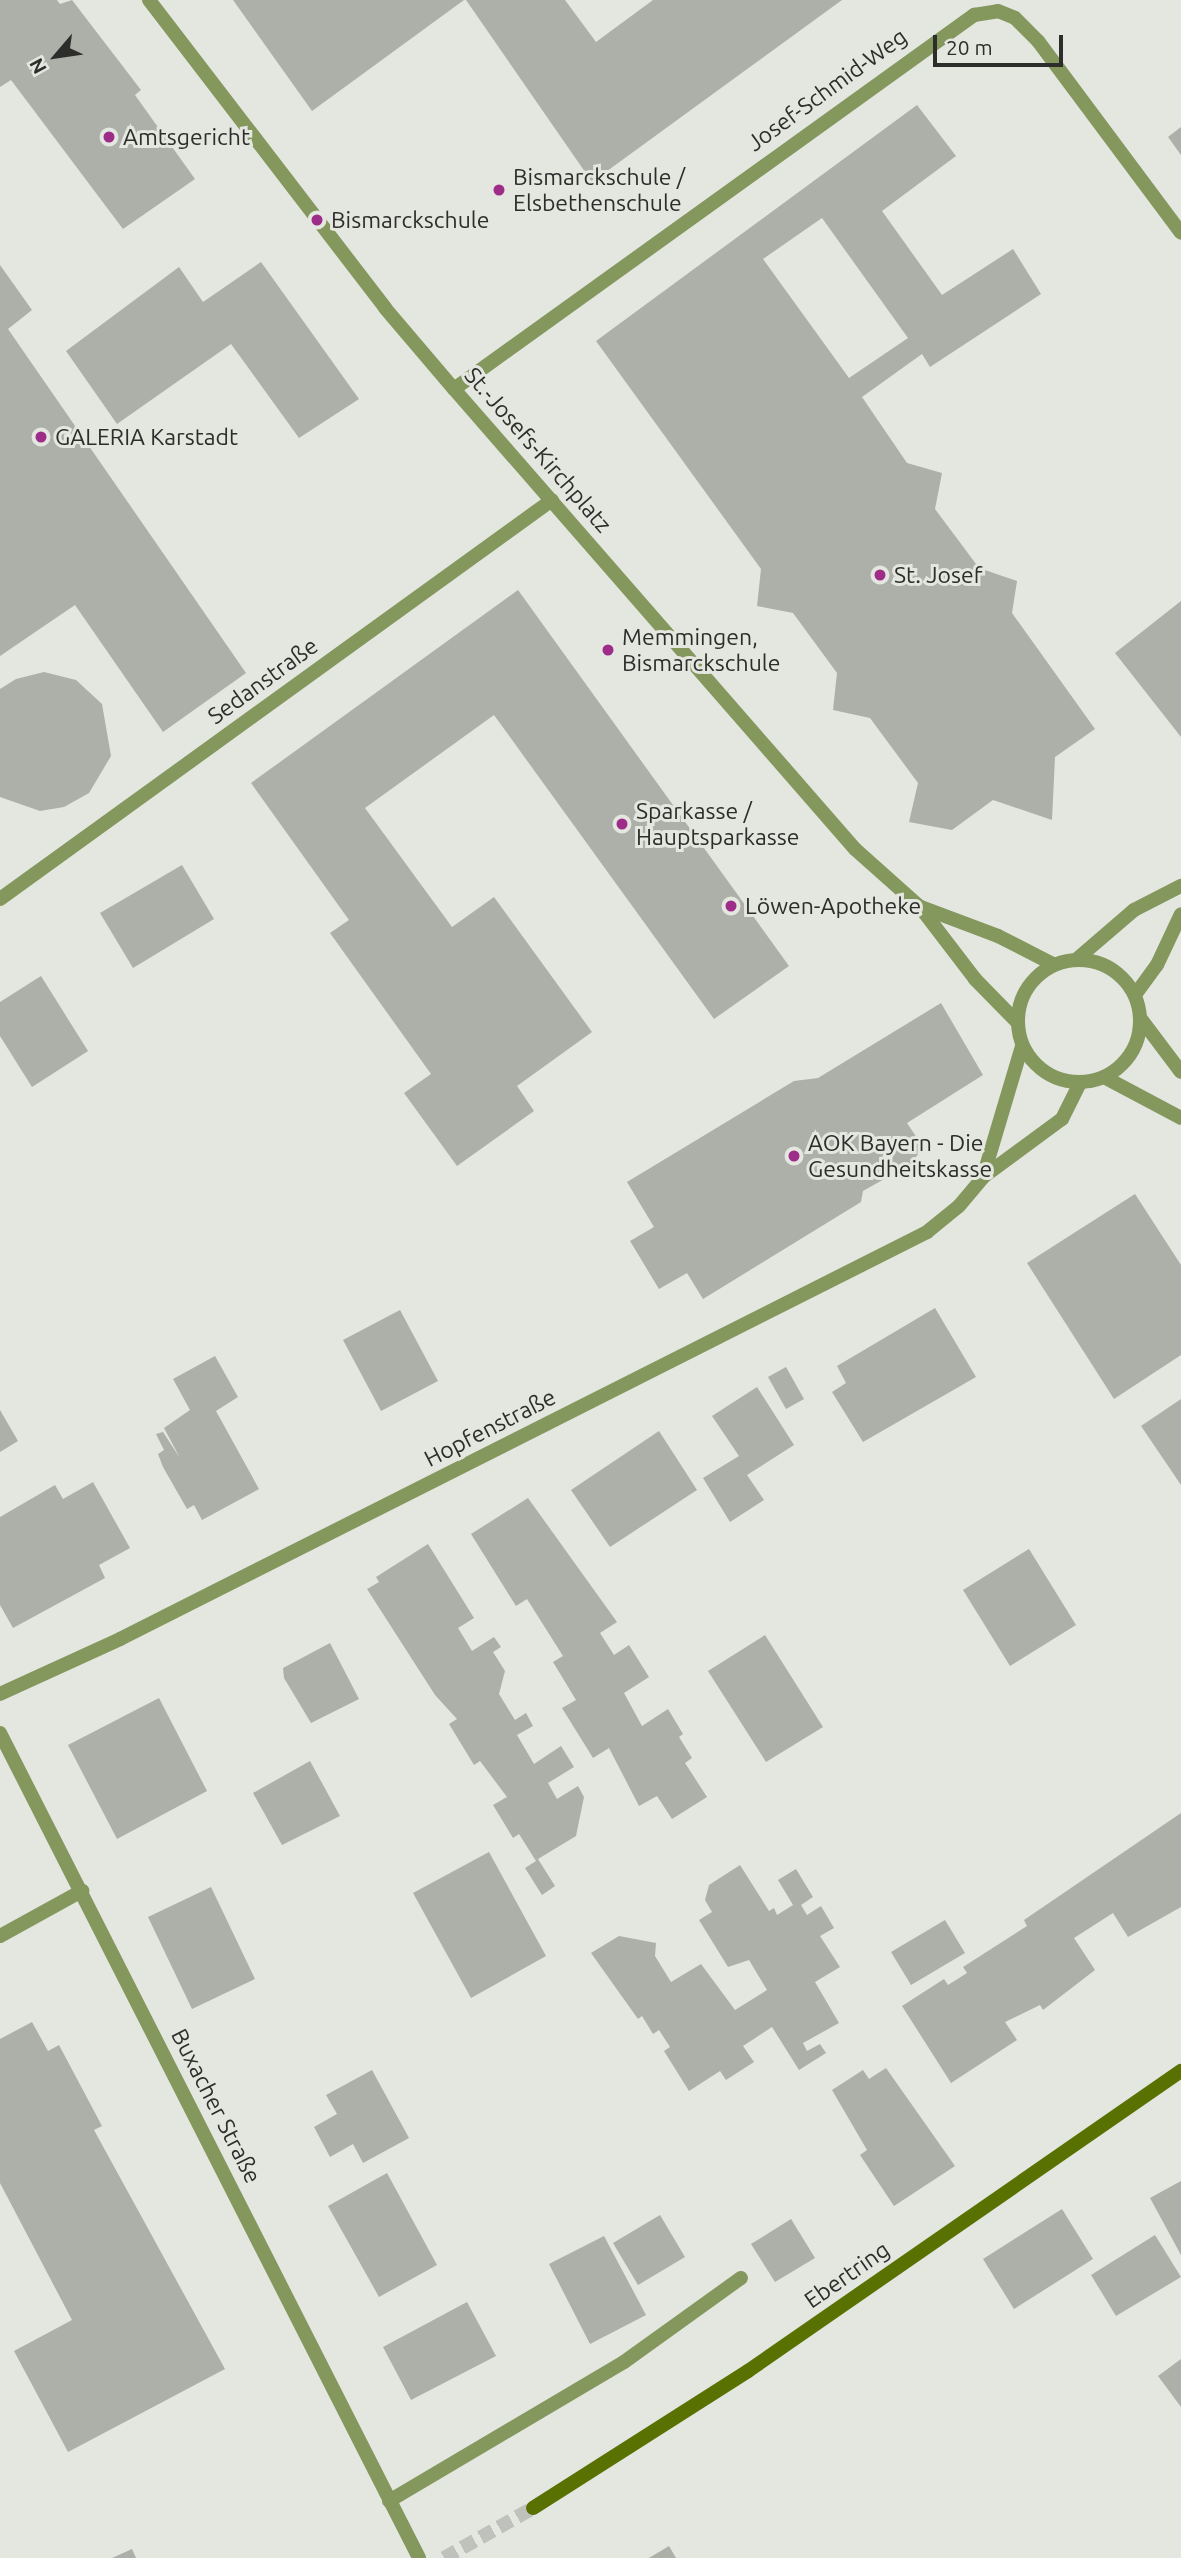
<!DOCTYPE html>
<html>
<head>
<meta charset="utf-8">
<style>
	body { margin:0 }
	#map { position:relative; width:1181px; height:2558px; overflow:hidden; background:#e4e6e0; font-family:Ubuntu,sans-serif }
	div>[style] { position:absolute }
	.building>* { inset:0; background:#adafa9 }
	.secondary-tunnel>* { height:14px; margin-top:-7px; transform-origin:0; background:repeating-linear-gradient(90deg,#bfc1bc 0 14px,transparent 0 21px) }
	.minor>* { height:14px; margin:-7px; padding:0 7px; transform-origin:7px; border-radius:7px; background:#84975d }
	.tertiary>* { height:14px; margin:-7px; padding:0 7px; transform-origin:7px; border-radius:7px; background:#84975d }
	.tertiary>.ring { margin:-7px; padding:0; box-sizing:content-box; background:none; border:14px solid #84975d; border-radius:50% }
	.secondary>* { height:14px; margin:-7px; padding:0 7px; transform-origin:7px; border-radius:7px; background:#587100 }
	.dots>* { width:19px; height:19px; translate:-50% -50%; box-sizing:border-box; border:4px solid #e4e6e0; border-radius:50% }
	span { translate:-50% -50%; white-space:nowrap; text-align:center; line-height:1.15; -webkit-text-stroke:6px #e4e6e0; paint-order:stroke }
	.street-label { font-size:23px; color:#2d2e2c }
	.poi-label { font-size:23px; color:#2d2e2c }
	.left { translate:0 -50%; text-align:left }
	.north { position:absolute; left:21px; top:21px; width:70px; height:70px; -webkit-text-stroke:5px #e4e6e0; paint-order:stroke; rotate:241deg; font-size:19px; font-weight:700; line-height:28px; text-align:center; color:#2d2e2c }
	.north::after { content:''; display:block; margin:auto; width:24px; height:32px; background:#2d2e2c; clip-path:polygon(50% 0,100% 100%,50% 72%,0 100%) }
	.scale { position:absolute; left:933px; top:35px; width:130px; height:32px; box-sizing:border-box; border:4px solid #2d2e2c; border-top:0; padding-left:9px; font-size:21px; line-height:24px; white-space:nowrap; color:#2d2e2c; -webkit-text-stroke:5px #e4e6e0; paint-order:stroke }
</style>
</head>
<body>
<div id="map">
	<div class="building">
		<div style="clip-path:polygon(0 0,57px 0,60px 4px,72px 0,141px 90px,135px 95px,195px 179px,123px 229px,11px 80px,0 87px)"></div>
		<div style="clip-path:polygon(233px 0,464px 0,312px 111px)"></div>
		<div style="clip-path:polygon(466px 0,565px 0,596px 42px,653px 0,842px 0,592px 182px)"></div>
		<div style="clip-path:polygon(evenodd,917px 105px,956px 156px,882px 211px,942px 295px,1013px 249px,1041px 294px,930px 367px,922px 354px,862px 397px,907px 463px,942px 473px,935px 509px,979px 568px,1017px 581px,1012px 613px,1095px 729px,1055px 757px,1052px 820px,993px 800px,952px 830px,909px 822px,918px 783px,870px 718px,833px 710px,837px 673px,793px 613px,757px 606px,761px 569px,596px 341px,917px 105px,822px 218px,908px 338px,849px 378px,763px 259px,822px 218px)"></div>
		<div style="clip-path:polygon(1181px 127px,1181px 155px,1168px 137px)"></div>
		<div style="clip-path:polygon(261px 262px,359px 399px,299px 438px,231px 344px,117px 424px,66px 351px,179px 267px,203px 302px)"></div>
		<div style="clip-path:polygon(0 265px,32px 310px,8px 329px,246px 673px,163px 732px,75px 605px,0 656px)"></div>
		<div style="clip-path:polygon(518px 590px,789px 966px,714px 1019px,494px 715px,365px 808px,452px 927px,494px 897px,592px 1032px,517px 1086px,534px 1111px,457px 1166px,404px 1093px,431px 1074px,330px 933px,349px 920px,251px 783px)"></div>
		<div style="clip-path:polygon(1181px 601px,1181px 737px,1115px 653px)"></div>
		<div style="clip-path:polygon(44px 672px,76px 680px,102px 704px,111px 756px,89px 793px,64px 807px,40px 811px,0 797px,0 689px,16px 679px)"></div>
		<div style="clip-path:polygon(182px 865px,214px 919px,133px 968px,100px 913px)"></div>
		<div style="clip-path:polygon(41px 976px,88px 1051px,32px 1087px,0 1036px,0 1002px)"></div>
		<div style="clip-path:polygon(941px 1003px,983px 1075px,907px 1123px,923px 1147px,911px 1164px,863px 1191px,861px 1202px,703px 1299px,687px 1273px,659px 1289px,630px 1241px,654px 1227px,627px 1182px,794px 1081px,818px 1078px)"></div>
		<div style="clip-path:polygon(1135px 1194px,1181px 1265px,1181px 1355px,1114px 1399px,1027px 1263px)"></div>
		<div style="clip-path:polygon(935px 1308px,976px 1377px,863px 1442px,832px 1392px,846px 1383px,837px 1366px)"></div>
		<div style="clip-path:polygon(400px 1310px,438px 1381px,381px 1411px,343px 1340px)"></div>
		<div style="clip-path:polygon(215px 1356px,238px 1397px,216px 1411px,259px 1489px,202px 1520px,194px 1505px,187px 1509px,163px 1467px,158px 1454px,164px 1450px,156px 1434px,163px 1432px,180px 1458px,164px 1428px,190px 1410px,173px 1379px)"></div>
		<div style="clip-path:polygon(786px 1367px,804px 1399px,786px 1409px,768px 1377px)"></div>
		<div style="clip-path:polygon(757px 1387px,794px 1445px,747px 1475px,764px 1500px,730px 1522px,703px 1478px,739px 1456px,712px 1416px)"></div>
		<div style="clip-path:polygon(1181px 1399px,1181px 1485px,1141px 1426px)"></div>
		<div style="clip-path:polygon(0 1410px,18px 1441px,0 1452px)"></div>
		<div style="clip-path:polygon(659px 1431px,697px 1490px,610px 1547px,571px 1490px)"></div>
		<div style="clip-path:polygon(93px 1482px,130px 1548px,99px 1565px,105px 1578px,13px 1628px,0 1605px,0 1517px,55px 1485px,63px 1499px)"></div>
		<div style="clip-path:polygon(528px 1498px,617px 1622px,600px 1633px,614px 1655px,629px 1645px,649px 1677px,624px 1693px,642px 1726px,668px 1709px,683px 1734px,679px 1737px,692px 1758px,685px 1763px,707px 1797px,672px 1819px,657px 1796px,639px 1806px,609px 1748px,593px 1758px,562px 1708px,576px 1700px,553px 1662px,563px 1656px,527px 1599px,516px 1606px,471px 1534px)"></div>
		<div style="clip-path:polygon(428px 1544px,474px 1618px,458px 1628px,472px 1651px,494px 1637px,501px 1647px,493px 1652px,505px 1671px,499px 1694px,515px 1720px,526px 1713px,533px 1726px,517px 1735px,534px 1764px,561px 1746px,574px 1767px,548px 1783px,557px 1799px,578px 1786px,584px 1797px,576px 1836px,538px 1859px,555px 1886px,542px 1895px,525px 1868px,536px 1861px,519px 1834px,513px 1838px,493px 1805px,507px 1797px,480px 1761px,474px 1765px,449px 1724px,457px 1719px,435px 1695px,367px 1589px,379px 1582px,376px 1577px)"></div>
		<div style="clip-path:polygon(1029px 1549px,1076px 1625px,1010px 1666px,963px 1590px)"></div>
		<div style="clip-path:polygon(765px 1635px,823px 1727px,766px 1762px,708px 1671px)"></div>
		<div style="clip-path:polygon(330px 1643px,359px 1699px,311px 1723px,284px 1678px,283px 1668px)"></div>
		<div style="clip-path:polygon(159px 1698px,207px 1791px,117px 1839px,68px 1745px)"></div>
		<div style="clip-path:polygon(310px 1761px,340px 1816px,282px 1845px,253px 1793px)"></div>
		<div style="clip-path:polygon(1181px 1813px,1181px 1907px,1128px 1937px,1113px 1913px,1074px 1938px,1095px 1970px,1043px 2010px,1040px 2005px,1005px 2022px,1017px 2040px,951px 2083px,902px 2006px,944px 1979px,948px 1985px,967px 1973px,963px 1967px,1027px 1926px,1024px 1920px)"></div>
		<div style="clip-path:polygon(489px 1852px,546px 1956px,471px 1998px,413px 1893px)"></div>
		<div style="clip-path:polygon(740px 1865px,769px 1911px,774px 1908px,777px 1915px,793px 1905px,778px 1880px,796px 1869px,813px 1897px,801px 1905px,807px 1915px,821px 1906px,834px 1928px,820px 1936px,840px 1967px,815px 1982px,839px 2023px,803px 2043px,807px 2051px,820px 2044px,826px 2053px,799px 2070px,772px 2027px,743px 2046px,754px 2062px,726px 2080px,720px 2071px,689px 2091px,664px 2051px,670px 2047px,659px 2030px,653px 2034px,642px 2016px,638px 2019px,591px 1953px,619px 1936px,656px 1943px,655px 1956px,671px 1982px,701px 1964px,735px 2010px,767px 1990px,749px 1960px,728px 1967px,699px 1920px,712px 1912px,705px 1900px,709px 1885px)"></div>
		<div style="clip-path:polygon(211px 1887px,255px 1979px,192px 2009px,148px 1917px)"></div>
		<div style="clip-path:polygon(945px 1920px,965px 1953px,911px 1985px,891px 1952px)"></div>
		<div style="clip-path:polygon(32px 2022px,48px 2051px,59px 2045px,102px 2126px,94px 2130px,225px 2369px,68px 2452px,14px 2351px,72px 2320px,0 2183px,0 2039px)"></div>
		<div style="clip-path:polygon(886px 2068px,955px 2166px,894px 2206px,860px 2155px,867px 2150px,832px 2090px,863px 2070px,869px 2079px)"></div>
		<div style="clip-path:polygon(372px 2070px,409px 2138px,363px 2163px,353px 2144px,330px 2157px,314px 2127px,337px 2114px,326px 2095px)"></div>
		<div style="clip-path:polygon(387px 2173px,437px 2265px,379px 2297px,328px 2206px)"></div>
		<div style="clip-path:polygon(1181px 2181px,1181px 2255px,1150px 2198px)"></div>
		<div style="clip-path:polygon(1062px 2209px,1093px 2259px,1014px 2309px,983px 2259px)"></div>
		<div style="clip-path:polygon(660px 2215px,685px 2257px,638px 2285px,613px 2243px)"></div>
		<div style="clip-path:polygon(791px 2219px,815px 2258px,775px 2282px,751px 2244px)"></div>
		<div style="clip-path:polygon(1155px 2235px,1181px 2277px,1116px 2316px,1091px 2275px)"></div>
		<div style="clip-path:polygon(604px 2236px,646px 2315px,590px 2344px,549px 2264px)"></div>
		<div style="clip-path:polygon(467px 2302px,496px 2356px,411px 2400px,383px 2347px)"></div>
		<div style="clip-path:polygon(1181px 2359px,1181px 2407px,1158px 2376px)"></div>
		<div style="clip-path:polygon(669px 2546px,676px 2558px,649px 2558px)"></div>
		<div style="clip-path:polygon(132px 2549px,136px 2558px,112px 2558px)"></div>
	</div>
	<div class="secondary-tunnel">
		<div style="left:444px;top:2558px;width:102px;rotate:-29.3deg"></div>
	</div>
	<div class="minor">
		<div style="left:454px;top:389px;width:641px;rotate:-35.72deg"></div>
		<div style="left:974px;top:15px;width:24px;rotate:-9deg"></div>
		<div style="left:998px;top:11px;width:18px;rotate:22deg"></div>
		<div style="left:1015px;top:18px;width:33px;rotate:45deg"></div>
		<div style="left:1038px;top:41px;width:239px;rotate:53.3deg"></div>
		<div style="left:0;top:899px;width:681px;rotate:-35.86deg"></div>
		<div style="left:1077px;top:959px;width:75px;rotate:-40.7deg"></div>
		<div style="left:1134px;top:910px;width:53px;rotate:-27.1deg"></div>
		<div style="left:1135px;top:995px;width:37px;rotate:-54deg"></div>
		<div style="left:1157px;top:965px;width:56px;rotate:-64.8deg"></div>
		<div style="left:983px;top:1177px;width:137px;rotate:-73.4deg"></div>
		<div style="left:0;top:1694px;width:132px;rotate:-24.6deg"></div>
		<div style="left:120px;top:1639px;width:904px;rotate:-26.76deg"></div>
		<div style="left:927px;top:1232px;width:41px;rotate:-39.1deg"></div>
		<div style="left:959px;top:1206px;width:38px;rotate:-50deg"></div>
		<div style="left:983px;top:1177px;width:98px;rotate:-36.3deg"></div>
		<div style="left:1062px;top:1119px;width:40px;rotate:-63.4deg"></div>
		<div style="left:0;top:1733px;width:925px;rotate:63.07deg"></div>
		<div style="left:0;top:1936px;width:94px;rotate:-28.8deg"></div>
		<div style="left:389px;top:2501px;width:273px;rotate:-30.6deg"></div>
		<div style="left:624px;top:2362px;width:144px;rotate:-35.7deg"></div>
	</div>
	<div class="tertiary">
		<div style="left:149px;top:0;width:388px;rotate:52.5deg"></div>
		<div style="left:385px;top:308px;width:106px;rotate:49.6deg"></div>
		<div style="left:454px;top:389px;width:610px;rotate:48.92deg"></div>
		<div style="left:855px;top:849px;width:87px;rotate:41.7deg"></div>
		<div style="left:920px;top:907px;width:91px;rotate:52.6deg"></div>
		<div style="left:975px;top:979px;width:60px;rotate:45.7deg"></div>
		<div style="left:921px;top:907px;width:82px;rotate:20.6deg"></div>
		<div style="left:998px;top:936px;width:62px;rotate:27deg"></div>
		<div class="ring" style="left:1018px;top:960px;width:108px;height:108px"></div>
		<div style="left:1141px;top:1019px;width:66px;rotate:53deg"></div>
		<div style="left:1104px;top:1077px;width:87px;rotate:28deg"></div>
	</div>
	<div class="secondary">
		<div style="left:533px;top:2508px;width:255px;rotate:-32.5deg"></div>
		<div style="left:748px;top:2371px;width:527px;rotate:-34.72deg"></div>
	</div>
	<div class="dots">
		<div style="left:109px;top:137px;background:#9e2c89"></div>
		<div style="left:499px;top:190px;background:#9e2c89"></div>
		<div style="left:317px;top:220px;background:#9e2c89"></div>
		<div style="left:41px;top:437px;background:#9e2c89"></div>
		<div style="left:880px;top:575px;background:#9e2c89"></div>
		<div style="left:608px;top:650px;background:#9e2c89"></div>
		<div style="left:622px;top:824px;background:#9e2c89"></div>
		<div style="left:731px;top:906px;background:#9e2c89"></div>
		<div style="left:794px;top:1156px;background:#9e2c89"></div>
	</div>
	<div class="street-label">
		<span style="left:827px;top:90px;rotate:-36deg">Josef-Schmid-Weg</span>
		<span style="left:538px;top:450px;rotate:49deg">St.-Josefs-Kirchplatz</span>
		<span style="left:263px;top:681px;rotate:-36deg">Sedanstraße</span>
		<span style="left:490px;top:1428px;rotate:-27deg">Hopfenstraße</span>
		<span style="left:216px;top:2106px;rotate:63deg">Buxacher Straße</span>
		<span style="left:847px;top:2275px;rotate:-35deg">Ebertring</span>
	</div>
	<div class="poi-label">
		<span class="left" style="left:123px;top:137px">Amtsgericht</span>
		<span class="left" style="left:513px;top:190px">Bismarckschule /<br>Elsbethenschule</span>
		<span class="left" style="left:331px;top:220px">Bismarckschule</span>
		<span class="left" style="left:55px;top:437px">GALERIA Karstadt</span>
		<span class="left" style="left:894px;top:575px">St. Josef</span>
		<span class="left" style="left:622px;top:650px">Memmingen,<br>Bismarckschule</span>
		<span class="left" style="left:636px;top:824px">Sparkasse /<br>Hauptsparkasse</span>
		<span class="left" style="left:745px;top:906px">Löwen-Apotheke</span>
		<span class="left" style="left:808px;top:1156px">AOK Bayern - Die<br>Gesundheitskasse</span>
	</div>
	<div class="north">N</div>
	<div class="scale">20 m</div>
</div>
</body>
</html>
